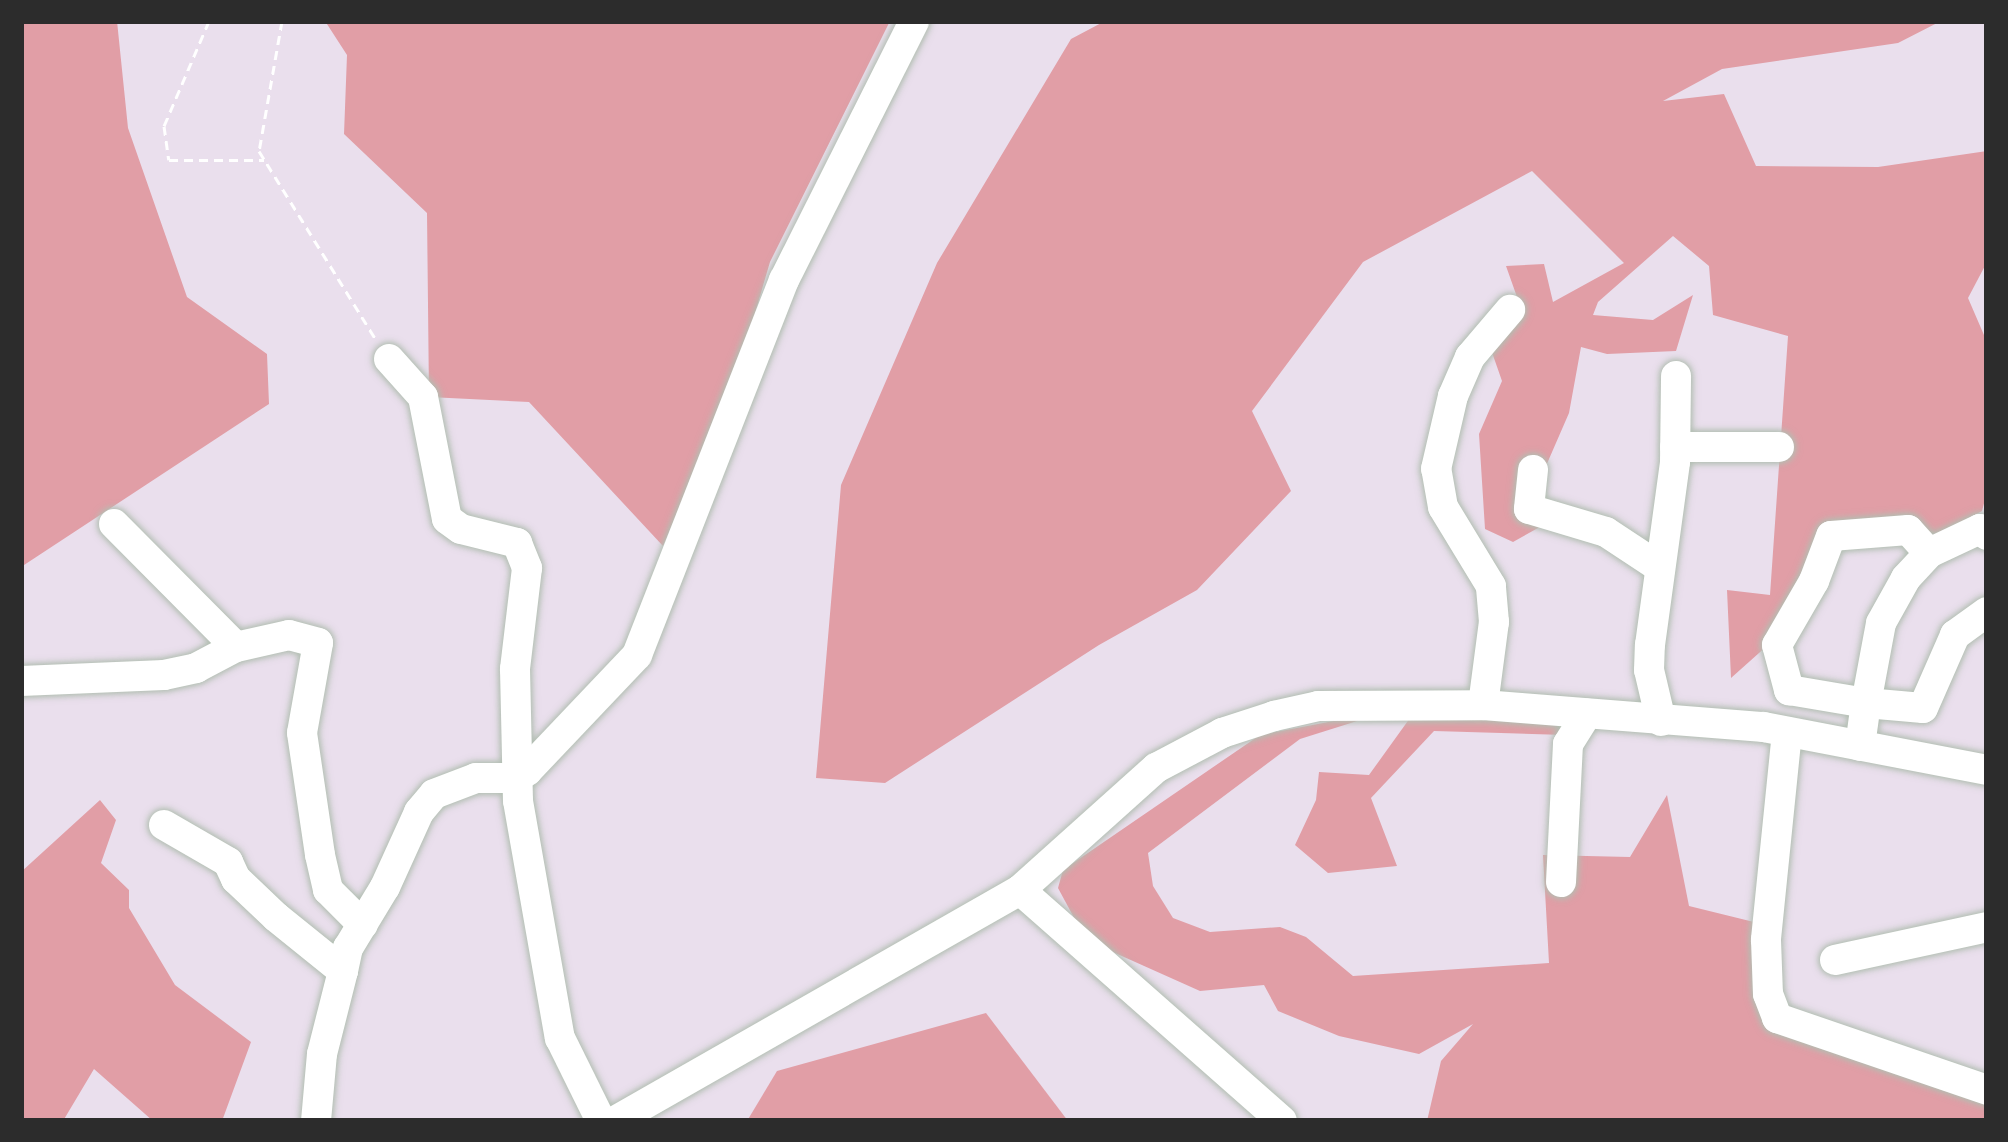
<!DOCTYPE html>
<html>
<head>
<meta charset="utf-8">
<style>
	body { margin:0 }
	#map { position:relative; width:2008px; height:1142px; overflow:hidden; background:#eadfed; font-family:Figtree,sans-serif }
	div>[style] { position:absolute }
	.green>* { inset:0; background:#e19ea6 }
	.path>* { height:3px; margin-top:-1.5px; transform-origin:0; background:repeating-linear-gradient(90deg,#fff 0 9px,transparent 0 15px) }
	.roads { filter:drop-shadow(0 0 3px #b2beb2) drop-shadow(0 0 3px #b2beb2) }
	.minor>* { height:30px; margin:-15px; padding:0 15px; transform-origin:15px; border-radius:15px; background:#fff }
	span { translate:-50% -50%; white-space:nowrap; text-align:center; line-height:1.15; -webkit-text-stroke:9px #fff; paint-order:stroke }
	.frame { position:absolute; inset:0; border:24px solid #2c2c2c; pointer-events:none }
</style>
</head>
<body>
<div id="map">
	<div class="green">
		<div style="clip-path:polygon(21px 21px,117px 21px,128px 128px,187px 297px,267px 354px,269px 404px,21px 567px)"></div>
		<div style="clip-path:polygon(325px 21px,890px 21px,770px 262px,739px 368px,663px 546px,529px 402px,429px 397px,427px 213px,344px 134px,347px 55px)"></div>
		<div style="clip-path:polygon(1105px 21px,1941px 21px,1898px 43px,1722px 69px,1663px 101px,1724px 94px,1756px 166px,1878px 167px,1987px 151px,1987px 262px,1968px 298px,1987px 342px,1987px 492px,1982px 511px,1916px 547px,1898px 531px,1827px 540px,1787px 628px,1731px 678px,1727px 590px,1770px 595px,1788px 336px,1713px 315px,1709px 266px,1673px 236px,1598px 302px,1593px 315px,1653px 320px,1693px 295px,1676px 351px,1607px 354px,1581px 347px,1569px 413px,1529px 505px,1547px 523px,1513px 542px,1485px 529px,1479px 434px,1502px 381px,1488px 341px,1523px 314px,1506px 266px,1544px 264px,1553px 302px,1624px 263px,1532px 171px,1363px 262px,1252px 411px,1291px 491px,1197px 590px,1099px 645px,885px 783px,816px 778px,841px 485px,937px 263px,1071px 39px)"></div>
		<div style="clip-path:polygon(1392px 710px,1300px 739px,1148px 853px,1153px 886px,1173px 918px,1210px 932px,1280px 927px,1306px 937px,1353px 976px,1549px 963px,1543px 855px,1630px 857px,1667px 795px,1689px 906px,1766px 925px,1769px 1014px,1987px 1080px,1987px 1121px,1427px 1121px,1441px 1061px,1473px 1024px,1419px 1054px,1339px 1036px,1278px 1011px,1264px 985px,1200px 991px,1086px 940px,1058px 888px,1063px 870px,1260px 735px)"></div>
		<div style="clip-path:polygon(1410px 718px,1561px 721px,1565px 735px,1434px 731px,1371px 798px,1397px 866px,1328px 873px,1295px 845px,1316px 800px,1319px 772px,1369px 775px)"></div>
		<div style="clip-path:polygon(100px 800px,116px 820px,101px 863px,129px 890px,129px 908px,175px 985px,251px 1042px,222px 1121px,153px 1121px,94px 1069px,63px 1121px,21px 1121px,21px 872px)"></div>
		<div style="clip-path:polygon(986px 1013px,1068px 1121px,747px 1121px,777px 1071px)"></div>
	</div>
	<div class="path">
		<div style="left:209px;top:21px;width:114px;rotate:113.2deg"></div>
		<div style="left:164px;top:126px;width:34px;rotate:82deg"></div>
		<div style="left:169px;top:160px;width:95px"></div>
		<div style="left:282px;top:21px;width:132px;rotate:100deg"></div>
		<div style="left:259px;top:151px;width:220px;rotate:58.2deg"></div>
	</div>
	<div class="roads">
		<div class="minor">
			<div style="left:389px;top:359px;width:51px;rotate:48.2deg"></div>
			<div style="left:423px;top:397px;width:124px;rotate:78.9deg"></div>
			<div style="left:447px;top:519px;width:17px;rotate:36deg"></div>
			<div style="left:461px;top:529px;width:58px;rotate:14deg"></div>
			<div style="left:517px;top:543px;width:27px;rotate:68deg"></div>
			<div style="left:527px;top:568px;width:102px;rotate:96.8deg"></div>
			<div style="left:515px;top:669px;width:132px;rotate:88.7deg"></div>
			<div style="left:518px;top:801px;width:241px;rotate:80deg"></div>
			<div style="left:560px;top:1038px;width:93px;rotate:63.7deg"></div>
			<div style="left:1675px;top:447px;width:104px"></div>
			<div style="left:1533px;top:470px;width:39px;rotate:96deg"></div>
			<div style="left:1529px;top:509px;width:80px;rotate:16.6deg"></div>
			<div style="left:1606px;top:532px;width:64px;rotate:33.4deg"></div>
			<div style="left:114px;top:524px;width:173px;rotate:45.2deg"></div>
			<div style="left:236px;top:647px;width:54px;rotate:-12.8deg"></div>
			<div style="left:289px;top:635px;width:30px;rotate:15deg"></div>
			<div style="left:318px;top:643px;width:91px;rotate:100.1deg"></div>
			<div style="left:302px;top:733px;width:123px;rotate:81.6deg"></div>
			<div style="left:320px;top:855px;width:36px;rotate:77deg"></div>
			<div style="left:328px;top:890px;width:49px;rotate:45deg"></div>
			<div style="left:1929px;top:553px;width:56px;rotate:-25.2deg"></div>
			<div style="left:1980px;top:529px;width:9px;rotate:41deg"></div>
			<div style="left:21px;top:681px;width:143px;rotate:-2.4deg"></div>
			<div style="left:164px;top:675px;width:33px;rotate:-12deg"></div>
			<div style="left:196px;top:668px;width:45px;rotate:-27.7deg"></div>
			<div style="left:1483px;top:705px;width:84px;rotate:-82.5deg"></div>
			<div style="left:1494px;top:622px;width:36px;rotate:-95deg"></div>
			<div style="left:1491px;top:586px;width:92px;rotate:-121.3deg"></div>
			<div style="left:1443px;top:507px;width:39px;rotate:-100deg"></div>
			<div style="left:1436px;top:469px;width:75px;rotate:-76.9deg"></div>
			<div style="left:1453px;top:396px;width:43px;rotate:-66.4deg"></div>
			<div style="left:1470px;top:357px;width:62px;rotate:-49.6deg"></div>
			<div style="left:1661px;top:721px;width:52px;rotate:-103.2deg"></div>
			<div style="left:1649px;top:670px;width:25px;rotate:-88deg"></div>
			<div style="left:1650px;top:645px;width:185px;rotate:-82.2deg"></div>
			<div style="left:1675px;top:462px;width:86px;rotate:-89.3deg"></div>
			<div style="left:1787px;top:732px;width:209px;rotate:95.8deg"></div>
			<div style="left:1766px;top:940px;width:54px;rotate:87.9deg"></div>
			<div style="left:1768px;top:994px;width:26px;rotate:69deg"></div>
			<div style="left:1777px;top:1018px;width:222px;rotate:18.9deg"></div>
			<div style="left:1860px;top:746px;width:43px;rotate:-82.1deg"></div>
			<div style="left:1866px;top:703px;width:5px;rotate:-79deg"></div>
			<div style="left:1867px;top:698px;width:76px;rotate:-79.4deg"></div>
			<div style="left:1881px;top:623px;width:51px;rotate:-60.9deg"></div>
			<div style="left:1906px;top:578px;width:34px;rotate:-47deg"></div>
			<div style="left:1929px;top:553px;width:31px;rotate:-132deg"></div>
			<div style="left:1908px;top:530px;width:77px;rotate:175.5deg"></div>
			<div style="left:1831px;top:536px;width:48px;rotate:110.7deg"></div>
			<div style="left:1814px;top:581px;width:74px;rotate:120deg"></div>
			<div style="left:1777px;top:645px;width:47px;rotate:75.1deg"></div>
			<div style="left:1789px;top:690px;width:78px;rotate:9.6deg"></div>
			<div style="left:1866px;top:703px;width:57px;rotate:5deg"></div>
			<div style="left:1923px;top:708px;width:80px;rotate:-66.3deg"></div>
			<div style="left:1955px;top:635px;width:39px;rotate:-36deg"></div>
			<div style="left:164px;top:825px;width:74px;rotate:30deg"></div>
			<div style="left:228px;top:862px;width:19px;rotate:65deg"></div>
			<div style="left:236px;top:879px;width:55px;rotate:43.5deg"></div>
			<div style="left:276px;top:917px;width:86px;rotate:38.9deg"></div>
			<div style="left:343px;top:971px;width:24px;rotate:-78deg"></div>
			<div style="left:348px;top:948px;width:71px;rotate:-58.8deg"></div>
			<div style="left:385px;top:887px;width:82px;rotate:-65.6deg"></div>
			<div style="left:419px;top:812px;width:23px;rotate:-50deg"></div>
			<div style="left:434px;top:794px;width:45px;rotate:-20.9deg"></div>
			<div style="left:476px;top:778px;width:39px"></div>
			<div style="left:515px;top:778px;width:14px;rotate:-30deg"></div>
			<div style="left:527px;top:771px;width:160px;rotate:-46.5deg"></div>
			<div style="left:637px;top:655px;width:403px;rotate:-68.6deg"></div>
			<div style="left:784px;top:280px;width:290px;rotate:-63.3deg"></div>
			<div style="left:1561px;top:882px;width:138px;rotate:-87.1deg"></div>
			<div style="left:1568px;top:744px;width:36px;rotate:-58deg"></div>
			<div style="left:1020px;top:890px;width:349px;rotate:41.4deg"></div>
			<div style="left:1835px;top:960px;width:156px;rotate:-12.2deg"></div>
			<div style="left:316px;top:1121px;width:67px;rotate:-84.9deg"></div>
			<div style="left:322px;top:1054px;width:86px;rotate:-75.8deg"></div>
			<div style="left:615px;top:1121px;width:466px;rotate:-29.7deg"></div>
			<div style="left:1020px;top:890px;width:183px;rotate:-41.9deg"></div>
			<div style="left:1156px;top:768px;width:75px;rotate:-27.9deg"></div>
			<div style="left:1222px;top:733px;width:55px;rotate:-18.1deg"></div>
			<div style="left:1274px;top:716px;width:45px;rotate:-12.8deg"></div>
			<div style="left:1318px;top:706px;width:165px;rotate:-0.3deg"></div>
			<div style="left:1483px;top:705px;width:282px;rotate:4.5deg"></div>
			<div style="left:1764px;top:727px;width:227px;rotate:10.9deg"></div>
		</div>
	</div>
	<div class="frame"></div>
</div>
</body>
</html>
